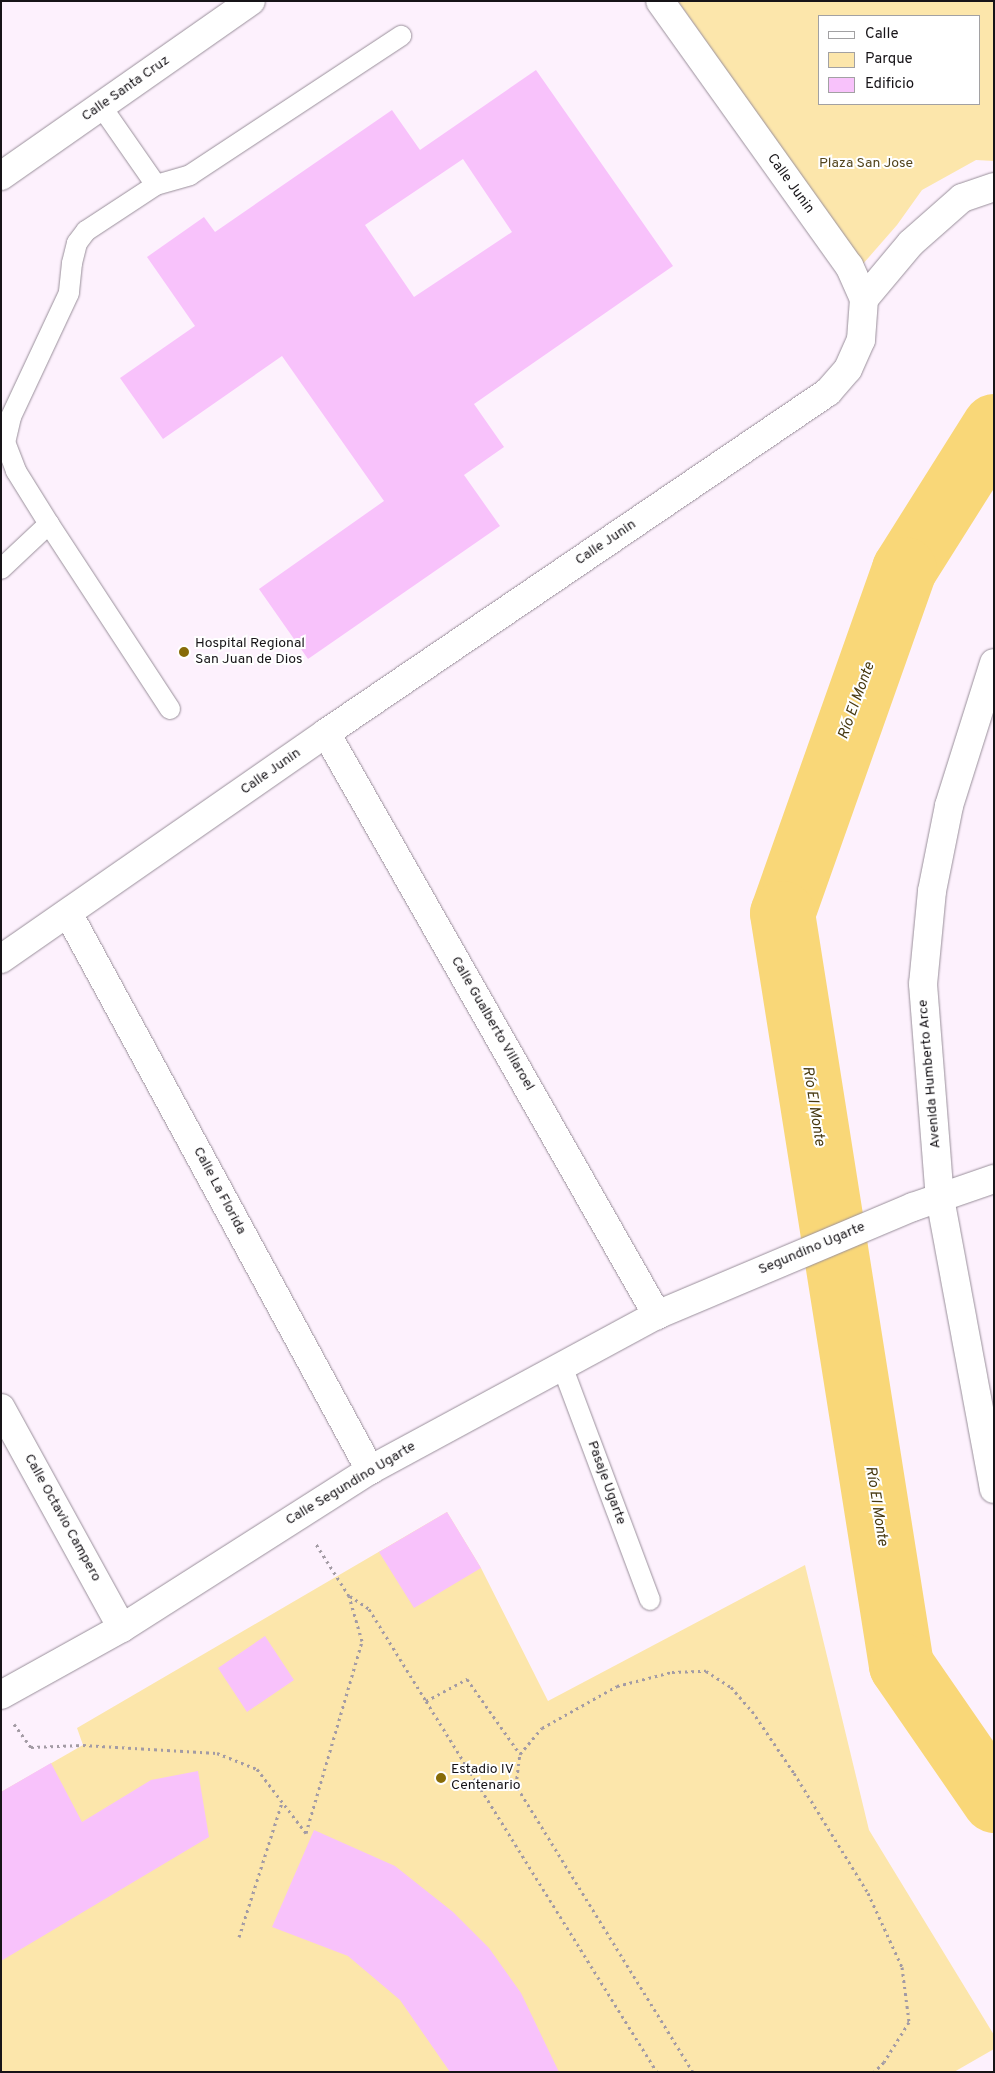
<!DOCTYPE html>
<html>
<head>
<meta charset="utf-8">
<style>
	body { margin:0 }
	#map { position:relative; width:995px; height:2073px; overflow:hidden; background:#fdf1fd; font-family:Overpass,sans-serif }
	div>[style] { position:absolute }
	.green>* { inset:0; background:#fce6ab }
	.river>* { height:65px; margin:-32.5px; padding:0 32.5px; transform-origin:32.5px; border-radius:32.5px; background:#f9d778 }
	.building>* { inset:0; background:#f8c2fb }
	.path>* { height:3px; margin-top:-1.5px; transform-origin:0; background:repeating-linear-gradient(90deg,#a39ba4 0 2.5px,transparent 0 6.5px) }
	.roads { filter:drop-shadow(0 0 1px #998f9a) drop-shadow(0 0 1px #998f9a) }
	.lane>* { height:20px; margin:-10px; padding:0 10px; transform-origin:10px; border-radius:10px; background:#fff }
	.street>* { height:28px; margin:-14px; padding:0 14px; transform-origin:14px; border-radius:14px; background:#fff }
	.dots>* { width:14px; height:14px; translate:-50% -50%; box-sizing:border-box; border:2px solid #fff; border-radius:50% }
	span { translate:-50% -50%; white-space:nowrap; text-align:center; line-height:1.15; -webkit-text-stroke:4px #fff; paint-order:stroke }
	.street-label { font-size:14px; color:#171418 }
	.park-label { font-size:14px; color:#53451d }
	.poi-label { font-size:14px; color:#171418 }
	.left { translate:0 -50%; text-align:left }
	.water-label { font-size:15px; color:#473910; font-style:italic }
	.frame { position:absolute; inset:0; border:2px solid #171418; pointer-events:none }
	.legend { position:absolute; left:818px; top:15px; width:162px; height:90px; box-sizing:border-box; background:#fff; border:1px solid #a2a1a3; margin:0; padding:6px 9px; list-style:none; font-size:15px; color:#171418 }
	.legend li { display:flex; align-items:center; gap:10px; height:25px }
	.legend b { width:25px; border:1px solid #a2a1a3 }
</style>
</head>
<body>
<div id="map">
	<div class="green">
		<div style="clip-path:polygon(evenodd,678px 1px,994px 1px,994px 161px,976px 160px,922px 190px,897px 225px,862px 265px,678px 1px,819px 16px,979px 16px,979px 104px,819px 104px,819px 16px)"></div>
		<div style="clip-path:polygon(447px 1512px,481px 1568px,548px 1701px,805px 1565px,869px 1830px,994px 2035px,994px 2049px,954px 2072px,1px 2072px,1px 1792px,83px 1745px,77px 1728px)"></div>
	</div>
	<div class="river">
		<div style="left:994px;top:426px;width:169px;rotate:122.2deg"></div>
		<div style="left:904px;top:569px;width:365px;rotate:109.5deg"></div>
		<div style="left:782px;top:913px;width:761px;rotate:81.01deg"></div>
		<div style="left:901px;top:1665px;width:164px;rotate:55.4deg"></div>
	</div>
	<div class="building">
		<div style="clip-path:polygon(evenodd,536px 70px,673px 266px,474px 404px,504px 447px,464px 475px,500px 526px,308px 659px,259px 589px,384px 501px,282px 356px,163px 439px,120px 378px,195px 326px,147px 257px,204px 217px,215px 232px,392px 110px,420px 150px,536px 70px,463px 159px,512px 232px,414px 297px,365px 225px,463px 159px)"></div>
		<div style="clip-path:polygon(447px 1512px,481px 1568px,414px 1608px,379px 1552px)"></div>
		<div style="clip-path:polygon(265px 1636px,294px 1680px,247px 1712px,218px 1668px)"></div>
		<div style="clip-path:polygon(51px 1763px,82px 1822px,151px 1780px,198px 1771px,209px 1837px,1px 1961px,1px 1792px)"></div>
		<div style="clip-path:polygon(314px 1830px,395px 1866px,453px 1912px,489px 1948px,521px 1993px,559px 2072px,450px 2072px,400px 2000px,348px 1956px,272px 1927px)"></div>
	</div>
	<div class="path">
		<div style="left:350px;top:1596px;width:23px;rotate:34deg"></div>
		<div style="left:369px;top:1609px;width:108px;rotate:58.2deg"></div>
		<div style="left:426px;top:1701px;width:47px;rotate:-28.2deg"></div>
		<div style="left:467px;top:1679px;width:92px;rotate:54.8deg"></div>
		<div style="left:426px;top:1701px;width:437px;rotate:58.1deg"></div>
		<div style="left:14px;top:1724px;width:29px;rotate:54deg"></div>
		<div style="left:31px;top:1747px;width:52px;rotate:-2.2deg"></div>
		<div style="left:83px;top:1745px;width:134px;rotate:3.4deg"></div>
		<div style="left:217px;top:1753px;width:43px;rotate:21.8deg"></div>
		<div style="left:257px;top:1769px;width:81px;rotate:52.6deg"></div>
		<div style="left:306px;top:1833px;width:200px;rotate:-73.7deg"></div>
		<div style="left:362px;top:1641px;width:47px;rotate:-106.1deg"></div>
		<div style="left:349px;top:1596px;width:62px;rotate:-122.4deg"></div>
		<div style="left:239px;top:1937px;width:142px;rotate:-72.3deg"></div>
		<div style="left:693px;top:2072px;width:337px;rotate:-121.7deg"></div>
		<div style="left:516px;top:1785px;width:31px;rotate:-83deg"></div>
		<div style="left:520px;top:1754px;width:34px;rotate:-50deg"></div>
		<div style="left:542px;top:1728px;width:86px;rotate:-29.2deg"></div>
		<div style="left:617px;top:1686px;width:57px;rotate:-14.3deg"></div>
		<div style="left:672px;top:1672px;width:34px;rotate:-2deg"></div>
		<div style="left:706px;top:1671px;width:30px;rotate:33deg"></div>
		<div style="left:731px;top:1687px;width:32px;rotate:49deg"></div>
		<div style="left:752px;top:1711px;width:75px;rotate:55.9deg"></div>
		<div style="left:794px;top:1773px;width:141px;rotate:58.3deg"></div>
		<div style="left:868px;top:1893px;width:81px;rotate:65.3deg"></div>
		<div style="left:902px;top:1967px;width:55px;rotate:82.7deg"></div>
		<div style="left:909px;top:2022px;width:47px;rotate:122deg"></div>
		<div style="left:884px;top:2062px;width:14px;rotate:135deg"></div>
	</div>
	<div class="roads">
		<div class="lane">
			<div style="left:101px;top:106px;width:96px;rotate:55.2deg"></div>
			<div style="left:156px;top:185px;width:35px;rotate:-16deg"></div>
			<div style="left:190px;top:175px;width:253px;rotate:-33.4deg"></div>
			<div style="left:156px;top:185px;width:84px;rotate:146.7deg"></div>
			<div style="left:86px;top:231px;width:15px;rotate:127deg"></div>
			<div style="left:77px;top:243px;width:21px;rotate:104deg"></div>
			<div style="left:72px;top:263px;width:30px;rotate:96deg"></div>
			<div style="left:69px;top:293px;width:137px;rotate:115.1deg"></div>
			<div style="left:11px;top:417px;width:26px;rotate:103deg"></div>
			<div style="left:5px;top:442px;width:31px;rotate:69deg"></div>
			<div style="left:16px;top:471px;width:62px;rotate:58.1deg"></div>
			<div style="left:49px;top:524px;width:221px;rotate:56.8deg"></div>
			<div style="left:1px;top:569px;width:66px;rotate:-43.2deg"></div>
			<div style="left:562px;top:1366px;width:250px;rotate:69.4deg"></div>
		</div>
		<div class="street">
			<div style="left:1px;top:176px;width:305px;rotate:-35deg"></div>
			<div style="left:864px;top:299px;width:73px;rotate:-50deg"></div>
			<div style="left:911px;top:243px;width:68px;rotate:-41.4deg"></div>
			<div style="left:962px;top:198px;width:34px;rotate:-19deg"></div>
			<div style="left:994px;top:663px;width:150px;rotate:107.5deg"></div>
			<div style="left:949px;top:806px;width:87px;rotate:101.3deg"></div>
			<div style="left:932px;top:891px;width:93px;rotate:95.5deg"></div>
			<div style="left:923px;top:984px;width:215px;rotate:85.5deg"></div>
			<div style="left:940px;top:1198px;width:296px;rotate:79.5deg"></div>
			<div style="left:326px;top:733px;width:670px;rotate:60.37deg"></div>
			<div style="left:68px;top:913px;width:634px;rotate:61.53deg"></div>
			<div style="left:1px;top:959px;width:396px;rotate:-34.8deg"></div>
			<div style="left:326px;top:733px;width:607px;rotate:-34.19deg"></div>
			<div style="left:828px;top:392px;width:30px;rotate:-49deg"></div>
			<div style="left:848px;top:369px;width:32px;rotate:-66deg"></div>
			<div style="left:861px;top:340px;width:41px;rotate:-85.8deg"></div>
			<div style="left:864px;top:299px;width:36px;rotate:-114deg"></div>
			<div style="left:849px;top:266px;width:325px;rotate:-125.5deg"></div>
			<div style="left:1px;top:1408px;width:251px;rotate:61.2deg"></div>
			<div style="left:1px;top:1695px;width:138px;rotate:-29deg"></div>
			<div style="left:122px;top:1628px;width:294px;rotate:-32.5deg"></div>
			<div style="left:370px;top:1470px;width:326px;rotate:-28.4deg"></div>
			<div style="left:657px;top:1315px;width:278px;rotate:-22.9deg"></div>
			<div style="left:913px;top:1207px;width:86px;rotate:-19.1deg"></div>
		</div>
	</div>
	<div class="dots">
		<div style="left:184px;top:652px;background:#876b08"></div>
		<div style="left:441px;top:1778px;background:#876b08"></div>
	</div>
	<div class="street-label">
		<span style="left:126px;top:89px;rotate:-35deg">Calle Santa Cruz</span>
		<span style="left:790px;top:184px;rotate:54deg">Calle Junin</span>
		<span style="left:606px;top:543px;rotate:-34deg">Calle Junin</span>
		<span style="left:271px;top:772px;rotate:-35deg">Calle Junin</span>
		<span style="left:492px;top:1024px;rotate:60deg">Calle Gualberto Villaroel</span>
		<span style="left:930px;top:1074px;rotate:-95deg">Avenida Humberto Arce</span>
		<span style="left:219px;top:1191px;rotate:62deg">Calle La Florida</span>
		<span style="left:812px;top:1249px;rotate:-23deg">Segundino Ugarte</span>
		<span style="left:606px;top:1483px;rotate:70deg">Pasaje Ugarte</span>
		<span style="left:351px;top:1484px;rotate:-31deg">Calle Segundino Ugarte</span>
		<span style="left:62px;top:1518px;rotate:61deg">Calle Octavio Campero</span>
	</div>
	<div class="park-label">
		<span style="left:866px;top:164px">Plaza San Jose</span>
	</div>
	<div class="poi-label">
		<span class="left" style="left:195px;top:652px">Hospital Regional<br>San Juan de Dios</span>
		<span class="left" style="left:451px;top:1778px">Estadio IV<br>Centenario</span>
	</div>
	<div class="water-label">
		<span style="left:857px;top:701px;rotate:-70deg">Río El Monte</span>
		<span style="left:813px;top:1106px;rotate:81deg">Río El Monte</span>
		<span style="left:876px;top:1506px;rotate:81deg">Río El Monte</span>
	</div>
	<div class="frame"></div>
	<ul class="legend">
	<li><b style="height:6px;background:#fff"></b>Calle</li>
	<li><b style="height:14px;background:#fce6ab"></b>Parque</li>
	<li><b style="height:14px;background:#f8c2fb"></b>Edificio</li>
	</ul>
</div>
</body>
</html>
